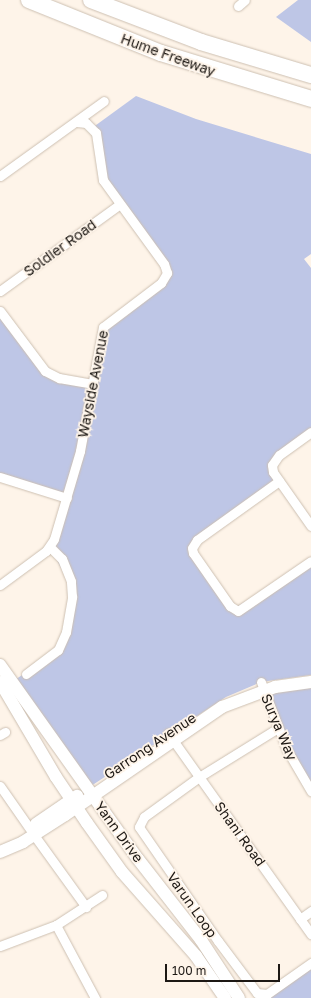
<!DOCTYPE html>
<html>
<head>
<meta charset="utf-8">
<style>
	body { margin:0 }
	#map { position:relative; width:311px; height:998px; overflow:hidden; background:#fef4e9; font-family:"Golos Text",sans-serif }
	div>[style] { position:absolute }
	.green>* { inset:0; background:#bec6e6 }
	.roads { filter:drop-shadow(0 0 1px #cdc0b2) drop-shadow(0 0 1px #cdc0b2) }
	.street>* { height:9px; margin:-4.5px; padding:0 4.5px; transform-origin:4.5px; border-radius:4.5px; background:#fff }
	.secondary>* { height:12px; margin:-6px; padding:0 6px; transform-origin:6px; border-radius:6px; background:#fff }
	.highway>* { height:16px; margin:-8px; padding:0 8px; transform-origin:8px; border-radius:8px; background:#fff }
	span { translate:-50% -50%; white-space:nowrap; text-align:center; line-height:1.15; -webkit-text-stroke:3.5px #fef4e9; paint-order:stroke }
	.street-label { font-size:14px; color:#1d1814 }
	.scale { position:absolute; left:165px; top:964px; width:115px; height:18px; box-sizing:border-box; border:2px solid #1d1814; border-top:0; padding-left:5px; font-size:12px; line-height:14px; white-space:nowrap; color:#1d1814; -webkit-text-stroke:3px #fef4e9; paint-order:stroke }
</style>
</head>
<body>
<div id="map">
	<div class="green">
		<div style="clip-path:polygon(298px 0,311px 0,311px 42px,276px 17px)"></div>
		<div style="clip-path:polygon(136px 96px,196px 119px,311px 154px,311px 254px,304px 259px,311px 268px,311px 432px,274px 460px,279px 481px,192px 548px,233px 609px,311px 561px,311px 675px,261px 682px,226px 697px,88px 788px,12px 682px,58px 650px,72px 589px,50px 547px,67px 498px,0 477px,0 311px,41px 368px,92px 384px,102px 330px,167px 273px,106px 185px,92px 128px)"></div>
		<div style="clip-path:polygon(311px 682px,311px 791px,263px 690px)"></div>
		<div style="clip-path:polygon(311px 963px,311px 998px,262px 998px)"></div>
	</div>
	<div class="roads">
		<div class="street">
			<div style="left:238px;top:6px;width:9px;rotate:-41deg"></div>
			<div style="left:0;top:176px;width:128px;rotate:-35.8deg"></div>
			<div style="left:0;top:291px;width:148px;rotate:-35.9deg"></div>
			<div style="left:0;top:311px;width:75px;rotate:53.1deg"></div>
			<div style="left:45px;top:371px;width:16px;rotate:27deg"></div>
			<div style="left:59px;top:378px;width:34px;rotate:10deg"></div>
			<div style="left:311px;top:432px;width:39px;rotate:144deg"></div>
			<div style="left:279px;top:455px;width:12px;rotate:125deg"></div>
			<div style="left:272px;top:465px;width:7px;rotate:82deg"></div>
			<div style="left:273px;top:472px;width:66px;rotate:54.9deg"></div>
			<div style="left:0;top:477px;width:70px;rotate:17.4deg"></div>
			<div style="left:279px;top:481px;width:101px;rotate:144.3deg"></div>
			<div style="left:197px;top:540px;width:9px;rotate:122deg"></div>
			<div style="left:192px;top:548px;width:5px;rotate:79deg"></div>
			<div style="left:193px;top:553px;width:65px;rotate:55.1deg"></div>
			<div style="left:230px;top:606px;width:9px;rotate:32deg"></div>
			<div style="left:238px;top:611px;width:88px;rotate:-34.4deg"></div>
			<div style="left:0;top:585px;width:57px;rotate:-36.5deg"></div>
			<div style="left:46px;top:551px;width:14px;rotate:-56deg"></div>
			<div style="left:54px;top:539px;width:92px;rotate:-73.5deg"></div>
			<div style="left:80px;top:451px;width:126px;rotate:-79.5deg"></div>
			<div style="left:103px;top:327px;width:73px;rotate:-37.2deg"></div>
			<div style="left:161px;top:283px;width:12px;rotate:-59deg"></div>
			<div style="left:167px;top:273px;width:9px;rotate:-108deg"></div>
			<div style="left:164px;top:264px;width:104px;rotate:-126deg"></div>
			<div style="left:103px;top:180px;width:48px;rotate:-98.5deg"></div>
			<div style="left:96px;top:133px;width:14px;rotate:-135deg"></div>
			<div style="left:86px;top:123px;width:9px;rotate:-174deg"></div>
			<div style="left:26px;top:674px;width:40px;rotate:-37deg"></div>
			<div style="left:58px;top:650px;width:20px;rotate:-66deg"></div>
			<div style="left:66px;top:632px;width:36px;rotate:-80deg"></div>
			<div style="left:72px;top:597px;width:16px;rotate:-94deg"></div>
			<div style="left:71px;top:581px;width:24px;rotate:-112deg"></div>
			<div style="left:62px;top:559px;width:17px;rotate:-135deg"></div>
			<div style="left:261px;top:682px;width:73px;rotate:69.1deg"></div>
			<div style="left:287px;top:750px;width:48px;rotate:59.7deg"></div>
			<div style="left:278px;top:728px;width:93px;rotate:148.2deg"></div>
			<div style="left:199px;top:777px;width:68px;rotate:144deg"></div>
			<div style="left:144px;top:817px;width:11px;rotate:117deg"></div>
			<div style="left:139px;top:827px;width:139px;rotate:55.3deg"></div>
			<div style="left:218px;top:941px;width:65px;rotate:53.1deg"></div>
			<div style="left:257px;top:993px;width:10px;rotate:6deg"></div>
			<div style="left:267px;top:994px;width:54px;rotate:-35.2deg"></div>
			<div style="left:168px;top:733px;width:247px;rotate:54.6deg"></div>
			<div style="left:0;top:735px;width:6px;rotate:-31deg"></div>
			<div style="left:0;top:786px;width:52px;rotate:55.1deg"></div>
			<div style="left:34px;top:835px;width:89px;rotate:54.2deg"></div>
			<div style="left:300px;top:919px;width:14px;rotate:-36deg"></div>
			<div style="left:56px;top:925px;width:83px;rotate:61.9deg"></div>
			<div style="left:0;top:946px;width:60px;rotate:-20.6deg"></div>
			<div style="left:56px;top:925px;width:55px;rotate:-33.1deg"></div>
		</div>
		<div class="secondary">
			<div style="left:0;top:665px;width:238px;rotate:54.6deg"></div>
			<div style="left:138px;top:859px;width:103px;rotate:52.1deg"></div>
			<div style="left:201px;top:940px;width:69px;rotate:56.8deg"></div>
			<div style="left:0;top:682px;width:110px;rotate:59.5deg"></div>
			<div style="left:56px;top:777px;width:55px;rotate:56deg"></div>
			<div style="left:87px;top:823px;width:60px;rotate:54.5deg"></div>
			<div style="left:122px;top:872px;width:112px;rotate:48.6deg"></div>
			<div style="left:196px;top:956px;width:51px;rotate:55.4deg"></div>
			<div style="left:36px;top:824px;width:50px;rotate:-34.3deg"></div>
			<div style="left:0;top:852px;width:25px;rotate:-23deg"></div>
			<div style="left:23px;top:842px;width:50px;rotate:-32.7deg"></div>
			<div style="left:65px;top:815px;width:191px;rotate:-34.5deg"></div>
			<div style="left:222px;top:707px;width:57px;rotate:-20.7deg"></div>
			<div style="left:275px;top:687px;width:36px;rotate:-8deg"></div>
		</div>
		<div class="highway">
			<div style="left:29px;top:0;width:142px;rotate:21.9deg"></div>
			<div style="left:161px;top:53px;width:157px;rotate:17deg"></div>
			<div style="left:91px;top:0;width:118px;rotate:20.9deg"></div>
			<div style="left:201px;top:42px;width:115px;rotate:16.7deg"></div>
		</div>
	</div>
	<div class="street-label">
		<span style="left:168px;top:55px;rotate:20deg">Hume Freeway</span>
		<span style="left:60px;top:248px;rotate:-36deg">Soldier Road</span>
		<span style="left:93px;top:384px;rotate:-79deg">Wayside Avenue</span>
		<span style="left:279px;top:727px;rotate:67deg">Surya Way</span>
		<span style="left:150px;top:746px;rotate:-34deg">Garrong Avenue</span>
		<span style="left:119px;top:832px;rotate:54deg">Yann Drive</span>
		<span style="left:240px;top:834px;rotate:54deg">Shani Road</span>
		<span style="left:192px;top:905px;rotate:55deg">Varun Loop</span>
	</div>
	<div class="scale">100 m</div>
</div>
</body>
</html>
